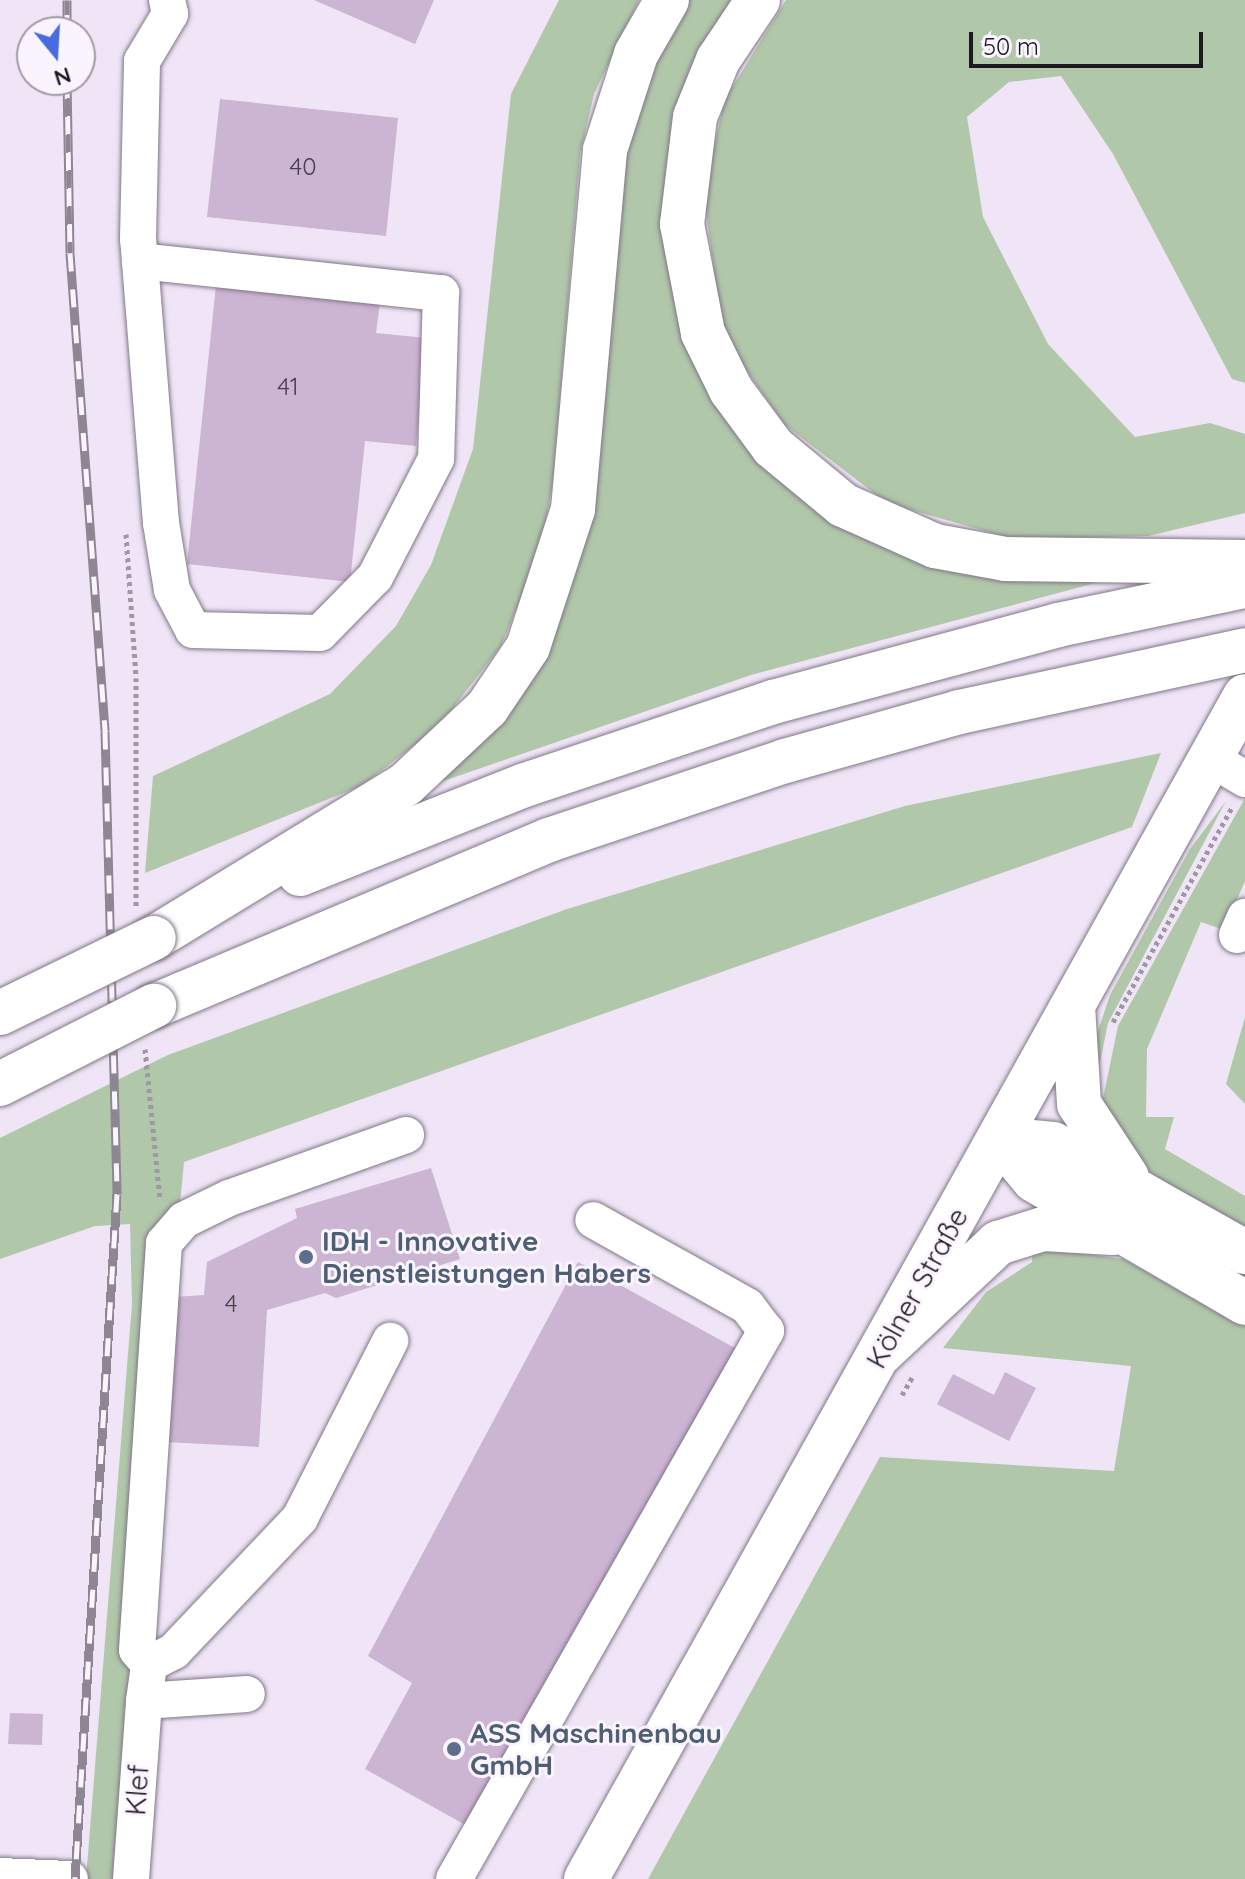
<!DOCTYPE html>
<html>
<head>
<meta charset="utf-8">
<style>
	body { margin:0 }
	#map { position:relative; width:1245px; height:1879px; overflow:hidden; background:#efe5f6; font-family:Quicksand,sans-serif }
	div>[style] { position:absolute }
	.green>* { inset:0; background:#b0c7a9 }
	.building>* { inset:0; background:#ccb4d3 }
	.path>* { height:5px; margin-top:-2.5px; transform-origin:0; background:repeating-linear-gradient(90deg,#9f98a4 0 4px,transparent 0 8px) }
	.roads { filter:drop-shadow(0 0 2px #817787) drop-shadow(0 0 2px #817787) }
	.minor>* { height:36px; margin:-18px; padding:0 18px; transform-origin:18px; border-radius:18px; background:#fff }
	.major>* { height:44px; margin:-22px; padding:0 22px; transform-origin:22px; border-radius:22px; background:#fff }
	.highway>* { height:44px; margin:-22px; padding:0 22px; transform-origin:22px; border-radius:22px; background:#fff }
	.rail>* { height:9px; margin-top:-4.5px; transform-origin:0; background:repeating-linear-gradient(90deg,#faf4fe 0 18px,#8e8793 0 36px); box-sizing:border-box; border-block:2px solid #8e8793 }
	.bridges { filter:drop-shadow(0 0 2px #817787) drop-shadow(0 0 2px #817787) }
	.highway-bridge>* { height:44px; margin:-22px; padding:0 22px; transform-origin:22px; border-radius:22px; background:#fff }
	.dots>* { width:22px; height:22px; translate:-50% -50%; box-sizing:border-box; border:4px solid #faf4fe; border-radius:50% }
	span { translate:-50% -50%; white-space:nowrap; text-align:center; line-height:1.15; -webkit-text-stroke:6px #faf4fe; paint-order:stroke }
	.number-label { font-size:24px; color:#49404c }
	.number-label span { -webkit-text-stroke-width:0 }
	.service-label { font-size:28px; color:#4e5e75; font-weight:700 }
	.left { translate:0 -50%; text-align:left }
	.street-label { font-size:28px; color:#1d191f }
	.north { position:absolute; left:16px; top:16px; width:80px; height:80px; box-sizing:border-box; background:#faf4fe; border:2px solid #a29ca5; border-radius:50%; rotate:162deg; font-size:22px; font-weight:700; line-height:32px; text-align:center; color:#1d191f }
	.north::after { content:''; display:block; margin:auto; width:28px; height:36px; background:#486cdf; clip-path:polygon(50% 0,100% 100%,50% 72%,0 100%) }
	.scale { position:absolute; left:969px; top:32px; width:234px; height:36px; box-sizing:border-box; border:4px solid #1d191f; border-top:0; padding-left:10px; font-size:24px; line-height:28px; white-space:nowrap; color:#1d191f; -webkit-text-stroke:6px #faf4fe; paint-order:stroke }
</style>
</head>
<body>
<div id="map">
	<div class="green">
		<div style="clip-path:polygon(559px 0,639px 0,594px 94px,580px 154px,553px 483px,540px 551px,501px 646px,438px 727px,361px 786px,145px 873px,153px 776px,330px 694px,396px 626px,431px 565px,473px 449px,511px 94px)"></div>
		<div style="clip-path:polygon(686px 0,737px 0,666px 186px,777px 470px,1103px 581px,751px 675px,426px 787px,515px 695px,630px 118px)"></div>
		<div style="clip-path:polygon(786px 0,1245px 0,1245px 383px,1232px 379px,1113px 154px,1061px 76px,1009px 82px,967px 117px,983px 217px,1048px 344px,1135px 437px,1210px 423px,1245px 434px,1245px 513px,1148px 536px,1013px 539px,887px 503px,785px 425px,735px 354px,720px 316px,704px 195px,724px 101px)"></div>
		<div style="clip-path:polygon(1161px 753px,1132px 827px,184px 1162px,116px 1879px,86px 1879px,132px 1304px,130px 1224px,95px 1226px,0 1259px,0 1138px,168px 1055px,567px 909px,905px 806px)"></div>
		<div style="clip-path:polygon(1245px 798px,1245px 881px,1224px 930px,1201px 922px,1147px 1049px,1146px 1117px,1174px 1117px,1165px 1149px,1245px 1196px,1245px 1235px,1130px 1159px,1101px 1108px,1118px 1026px)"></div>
		<div style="clip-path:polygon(1226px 801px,1108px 1023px,1097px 1077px,1096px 1037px,1110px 995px,1190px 849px)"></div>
		<div style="clip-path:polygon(1245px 1017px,1245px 1104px,1226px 1084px)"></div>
		<div style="clip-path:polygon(1033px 1247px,1123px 1259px,1245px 1325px,1245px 1879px,648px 1879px,880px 1457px,1114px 1471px,1131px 1366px,943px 1348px,986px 1292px,1032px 1262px)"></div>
	</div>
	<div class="building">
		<div style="clip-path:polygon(314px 0,434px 0,415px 44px)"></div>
		<div style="clip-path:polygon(220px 99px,398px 118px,386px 236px,207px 217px)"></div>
		<div style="clip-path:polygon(216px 285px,380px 302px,376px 333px,426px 338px,416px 446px,365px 441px,350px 582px,187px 564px)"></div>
		<div style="clip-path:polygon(431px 1168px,460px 1259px,336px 1298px,325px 1293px,267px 1310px,259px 1447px,166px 1442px,174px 1297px,204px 1295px,207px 1262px,297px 1218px,295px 1209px)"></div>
		<div style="clip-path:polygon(578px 1262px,735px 1348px,469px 1827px,365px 1769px,412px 1683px,368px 1656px)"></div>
		<div style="clip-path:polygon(1005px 1372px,1036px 1388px,1009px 1441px,937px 1404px,953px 1374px,994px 1395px)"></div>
		<div style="clip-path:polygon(10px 1713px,43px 1714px,42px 1745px,8px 1744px)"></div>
	</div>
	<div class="path">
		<div style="left:126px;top:534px;width:144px;rotate:86deg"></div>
		<div style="left:136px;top:678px;width:230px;rotate:90deg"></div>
		<div style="left:1113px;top:1022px;width:246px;rotate:-61deg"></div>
		<div style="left:145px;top:1049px;width:151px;rotate:84.3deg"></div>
		<div style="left:902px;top:1395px;width:22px;rotate:-60deg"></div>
	</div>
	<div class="roads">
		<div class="minor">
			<div style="left:140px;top:261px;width:303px;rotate:6.1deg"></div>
			<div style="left:441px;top:293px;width:166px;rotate:91.7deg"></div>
			<div style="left:436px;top:459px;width:133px;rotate:117.3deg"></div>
			<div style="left:375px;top:577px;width:78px;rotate:134.5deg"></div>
			<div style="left:320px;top:633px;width:127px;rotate:-178.6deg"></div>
			<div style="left:193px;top:630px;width:45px;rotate:-117.7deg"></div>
			<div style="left:172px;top:590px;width:68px;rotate:-99.3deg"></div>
			<div style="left:161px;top:523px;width:263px;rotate:-94.6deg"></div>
			<div style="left:140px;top:261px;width:22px;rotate:-95deg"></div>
			<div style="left:138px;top:239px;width:178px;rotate:-88.7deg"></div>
			<div style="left:142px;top:61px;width:55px;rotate:-59.2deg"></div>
			<div style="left:170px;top:14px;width:14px;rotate:-102deg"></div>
			<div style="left:1210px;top:758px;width:41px;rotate:31deg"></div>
			<div style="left:1237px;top:935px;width:20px;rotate:-66deg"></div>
			<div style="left:149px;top:1664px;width:18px;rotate:-131deg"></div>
			<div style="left:137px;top:1650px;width:408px;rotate:-86.2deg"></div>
			<div style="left:164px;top:1243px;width:30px;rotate:-49deg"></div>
			<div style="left:184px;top:1220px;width:50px;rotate:-26.1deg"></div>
			<div style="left:229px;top:1198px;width:188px;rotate:-19.6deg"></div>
			<div style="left:144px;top:1701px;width:37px;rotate:-82deg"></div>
			<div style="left:149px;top:1664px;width:28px;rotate:-27deg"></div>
			<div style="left:174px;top:1651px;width:183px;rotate:-46.5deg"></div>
			<div style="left:300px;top:1518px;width:199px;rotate:-63deg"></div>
			<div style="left:0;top:1876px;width:70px;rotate:2.5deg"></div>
			<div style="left:131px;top:1879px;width:178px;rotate:-85.8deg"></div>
			<div style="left:144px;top:1701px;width:103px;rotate:-3.9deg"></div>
			<div style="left:454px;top:1879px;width:631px;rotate:-60.35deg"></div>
			<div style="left:766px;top:1331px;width:31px;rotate:-127deg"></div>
			<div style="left:747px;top:1306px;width:176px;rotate:-150.8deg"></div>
		</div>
		<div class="major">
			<div style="left:586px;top:1879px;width:1354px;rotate:-60.88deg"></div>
		</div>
		<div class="highway">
			<div style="left:758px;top:0;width:72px;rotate:123.7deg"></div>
			<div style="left:718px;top:60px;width:61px;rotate:112deg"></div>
			<div style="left:695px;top:117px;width:108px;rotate:96.9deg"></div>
			<div style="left:682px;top:224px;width:111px;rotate:79.1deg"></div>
			<div style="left:703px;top:333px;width:64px;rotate:63.8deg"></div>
			<div style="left:731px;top:390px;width:71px;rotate:53.6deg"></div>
			<div style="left:773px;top:447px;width:91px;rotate:39.6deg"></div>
			<div style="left:843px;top:505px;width:101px;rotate:24deg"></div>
			<div style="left:935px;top:546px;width:71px;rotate:10.5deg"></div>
			<div style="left:1005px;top:559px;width:240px;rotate:0.7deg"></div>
			<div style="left:300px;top:874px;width:242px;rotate:-21.6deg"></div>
			<div style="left:525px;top:785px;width:262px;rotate:-18.5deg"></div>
			<div style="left:773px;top:702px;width:295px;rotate:-15.1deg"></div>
			<div style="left:1058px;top:625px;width:191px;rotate:-11.8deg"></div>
			<div style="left:154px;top:938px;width:295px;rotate:-31.4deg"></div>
			<div style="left:406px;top:784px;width:111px;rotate:-43.2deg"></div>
			<div style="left:487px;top:708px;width:73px;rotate:-56.1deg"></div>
			<div style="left:528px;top:647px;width:145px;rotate:-71.9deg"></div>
			<div style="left:573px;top:509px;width:360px;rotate:-84.9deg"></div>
			<div style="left:605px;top:150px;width:101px;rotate:-72.1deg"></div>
			<div style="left:636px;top:54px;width:62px;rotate:-60.1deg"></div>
			<div style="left:154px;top:1006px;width:428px;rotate:-22.8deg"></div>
			<div style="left:549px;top:840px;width:249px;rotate:-18.5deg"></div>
			<div style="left:785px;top:761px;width:181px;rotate:-15.7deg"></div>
			<div style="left:959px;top:712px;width:293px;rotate:-12.2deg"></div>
			<div style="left:1073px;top:1006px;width:98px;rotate:86.5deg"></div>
			<div style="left:1079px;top:1104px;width:87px;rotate:56.7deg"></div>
			<div style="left:1000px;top:1139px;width:53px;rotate:50.3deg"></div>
			<div style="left:1034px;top:1180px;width:244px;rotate:30.2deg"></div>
			<div style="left:1000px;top:1139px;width:53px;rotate:5.4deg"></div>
			<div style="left:1053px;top:1144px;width:220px;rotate:29.4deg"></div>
			<div style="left:881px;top:1353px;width:161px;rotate:-43.2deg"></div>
			<div style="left:998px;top:1243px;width:47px;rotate:-17.3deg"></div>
			<div style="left:1043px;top:1229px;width:70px;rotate:3.3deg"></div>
		</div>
	</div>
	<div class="rail">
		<div style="left:67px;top:32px;width:32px;rotate:-90deg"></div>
		<div style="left:67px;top:80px;width:173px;rotate:89deg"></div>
		<div style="left:70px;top:253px;width:479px;rotate:85.8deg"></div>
		<div style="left:105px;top:731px;width:463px;rotate:88.5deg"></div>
		<div style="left:117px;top:1194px;width:686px;rotate:93.51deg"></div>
	</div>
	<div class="bridges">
		<div class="highway-bridge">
			<div style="left:0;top:1013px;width:171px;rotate:-26deg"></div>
			<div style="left:0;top:1084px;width:173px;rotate:-26.9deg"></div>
		</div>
	</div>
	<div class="dots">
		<div style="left:306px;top:1257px;background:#5c6f8a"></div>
		<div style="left:454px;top:1749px;background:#5c6f8a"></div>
	</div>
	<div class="number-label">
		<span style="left:303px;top:167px">40</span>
		<span style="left:288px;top:387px">41</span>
		<span style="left:231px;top:1304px">4</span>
	</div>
	<div class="service-label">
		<span class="left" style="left:322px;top:1257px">IDH - Innovative<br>Dienstleistungen Habers</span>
		<span class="left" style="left:470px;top:1749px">ASS Maschinenbau<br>GmbH</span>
	</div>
	<div class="street-label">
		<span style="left:917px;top:1288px;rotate:-61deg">Kölner Straße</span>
		<span style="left:137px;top:1790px;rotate:-86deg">Klef</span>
	</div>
	<div class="north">N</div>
	<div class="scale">50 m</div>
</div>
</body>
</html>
